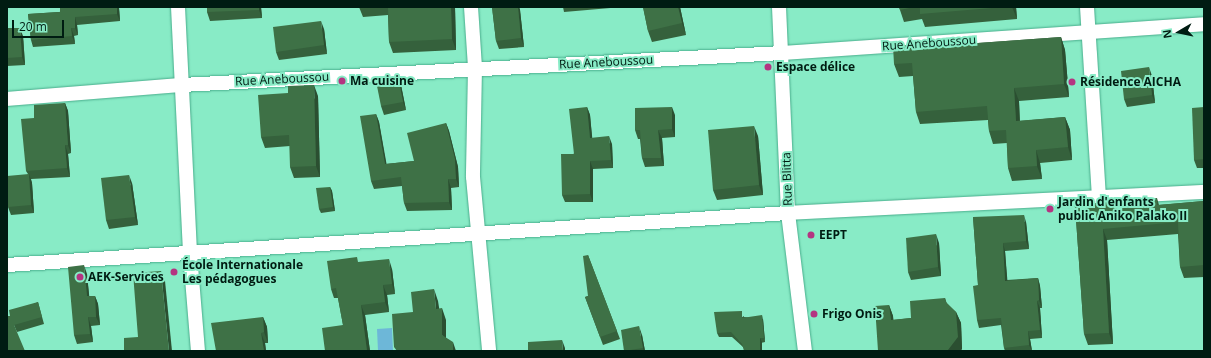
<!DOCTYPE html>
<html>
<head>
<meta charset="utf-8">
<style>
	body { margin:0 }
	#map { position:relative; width:1211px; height:358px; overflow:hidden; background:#88ebc6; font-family:"Open Sans",sans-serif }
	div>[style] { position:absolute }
	.water>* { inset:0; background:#6db7d8 }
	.roads { filter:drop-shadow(0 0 1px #49ad8c) drop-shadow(0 0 1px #49ad8c) }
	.street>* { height:14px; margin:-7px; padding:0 7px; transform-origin:7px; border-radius:7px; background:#fff }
	.wall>* { inset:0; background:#35613c }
	.shaded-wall>* { inset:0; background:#2b4f31 }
	.building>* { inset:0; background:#3e7146 }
	.dots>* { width:11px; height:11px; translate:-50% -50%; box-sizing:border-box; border:2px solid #88ebc6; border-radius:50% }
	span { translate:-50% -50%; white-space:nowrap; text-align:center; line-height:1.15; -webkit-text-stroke:4px #88ebc6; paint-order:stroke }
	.street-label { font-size:12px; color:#001c12 }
	.poi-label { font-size:12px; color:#001c12; font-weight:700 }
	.left { translate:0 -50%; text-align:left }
	.frame { position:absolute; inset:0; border:8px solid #001c12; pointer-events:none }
	.north { position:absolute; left:1159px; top:12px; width:40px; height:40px; -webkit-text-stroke:3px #88ebc6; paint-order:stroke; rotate:261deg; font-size:11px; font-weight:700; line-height:16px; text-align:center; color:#001c12 }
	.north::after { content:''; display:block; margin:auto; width:14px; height:18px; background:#001c12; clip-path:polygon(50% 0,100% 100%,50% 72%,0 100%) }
	.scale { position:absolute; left:12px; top:20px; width:52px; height:18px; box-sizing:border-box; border:2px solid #001c12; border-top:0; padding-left:5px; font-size:12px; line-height:14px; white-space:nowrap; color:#001c12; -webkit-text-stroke:3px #88ebc6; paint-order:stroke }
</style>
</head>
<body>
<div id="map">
	<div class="water">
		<div style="clip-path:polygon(392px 328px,393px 351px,378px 351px,377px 329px)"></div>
	</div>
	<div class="roads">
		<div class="street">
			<div style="left:178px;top:7px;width:247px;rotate:87.2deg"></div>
			<div style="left:190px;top:254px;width:97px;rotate:85.3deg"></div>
			<div style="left:471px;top:7px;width:61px;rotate:86.2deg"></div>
			<div style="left:475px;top:68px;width:109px;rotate:91.1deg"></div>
			<div style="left:473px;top:177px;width:175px;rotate:84.7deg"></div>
			<div style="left:779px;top:7px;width:206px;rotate:87.5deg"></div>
			<div style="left:788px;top:213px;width:139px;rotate:83deg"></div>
			<div style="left:1087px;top:7px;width:190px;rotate:86.4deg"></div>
			<div style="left:7px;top:99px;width:176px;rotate:-4.6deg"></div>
			<div style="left:182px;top:85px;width:601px;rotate:-3.05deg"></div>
			<div style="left:782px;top:53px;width:423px;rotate:-3.9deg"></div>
			<div style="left:7px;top:265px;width:783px;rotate:-3.81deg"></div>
			<div style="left:788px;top:213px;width:417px;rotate:-2.9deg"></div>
		</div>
	</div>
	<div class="wall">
		<div style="clip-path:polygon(207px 7px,261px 7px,262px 18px,210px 21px,207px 12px)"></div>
		<div style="clip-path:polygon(359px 7px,455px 7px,456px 50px,393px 53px,389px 42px,388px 15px,363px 17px)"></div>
		<div style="clip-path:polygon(492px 7px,519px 7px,520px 10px,524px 47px,499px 49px,496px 41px)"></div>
		<div style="clip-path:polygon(563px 7px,622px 7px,564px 12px)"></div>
		<div style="clip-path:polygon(643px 7px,680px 7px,686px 35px,652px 42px,648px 31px)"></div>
		<div style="clip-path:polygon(899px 7px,1016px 7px,1017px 19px,925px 27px,922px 19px,904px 22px)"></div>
		<div style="clip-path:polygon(119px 8px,120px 21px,77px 25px,78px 35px,74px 36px,75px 44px,33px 47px,31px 40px,28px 14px)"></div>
		<div style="clip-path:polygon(7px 28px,23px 36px,25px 65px,7px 66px)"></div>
		<div style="clip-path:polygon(324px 29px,327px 54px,279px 60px,276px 52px)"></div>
		<div style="clip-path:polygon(1061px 37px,1065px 50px,1069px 97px,1019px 101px,1020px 121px,1065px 117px,1070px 130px,1072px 160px,1040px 163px,1042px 179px,1012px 181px,1008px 168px,1007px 143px,993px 144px,989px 131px,988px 120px,920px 124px,916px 112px,913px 76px,899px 77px,894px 64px,908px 45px,909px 48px)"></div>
		<div style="clip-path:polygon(398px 76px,401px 85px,406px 110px,384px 115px,381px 106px)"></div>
		<div style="clip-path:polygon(1152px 76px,1155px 103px,1127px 107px,1124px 99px)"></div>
		<div style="clip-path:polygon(318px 96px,320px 177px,294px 178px,290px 167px,290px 146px,265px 148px,261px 137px)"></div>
		<div style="clip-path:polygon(65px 103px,68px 111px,71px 153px,68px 154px,70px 177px,31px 179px,32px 183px,34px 213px,11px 215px,8px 207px,28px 174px,26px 171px,34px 118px)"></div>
		<div style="clip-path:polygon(587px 107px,590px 115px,592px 138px,612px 144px,613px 168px,593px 169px,593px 202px,565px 202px,562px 195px)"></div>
		<div style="clip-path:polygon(1204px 107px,1204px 168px,1197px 168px,1194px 160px)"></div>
		<div style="clip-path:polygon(376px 114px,379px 122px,386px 164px,414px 161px,446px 123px,449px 131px,458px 167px,459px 187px,451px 188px,452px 210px,407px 211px,404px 203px,402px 186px,374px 189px,371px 181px)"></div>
		<div style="clip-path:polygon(675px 115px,675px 137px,662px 138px,664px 166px,645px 167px,642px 158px,640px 139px,638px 139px,635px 130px)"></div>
		<div style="clip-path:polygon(758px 136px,763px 195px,717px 200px,713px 190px)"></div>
		<div style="clip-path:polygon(132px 183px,138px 225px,109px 229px,106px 220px)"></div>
		<div style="clip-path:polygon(330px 187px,332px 191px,335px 211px,321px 213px,319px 209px)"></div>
		<div style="clip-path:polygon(1157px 198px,1159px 205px,1204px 201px,1204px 277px,1184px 278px,1180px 267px,1178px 234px,1107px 240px,1113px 344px,1088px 345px,1084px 334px,1075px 205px)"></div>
		<div style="clip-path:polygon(973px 217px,1026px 222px,1029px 249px,1005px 251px,1007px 280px,1038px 278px,1040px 286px,1042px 308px,1040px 308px,1042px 338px,1030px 339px,1032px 351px,1005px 351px,1004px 348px,1001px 325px,979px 328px,977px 320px,978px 285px)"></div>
		<div style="clip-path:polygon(939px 243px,941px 276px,911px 280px,908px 272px)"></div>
		<div style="clip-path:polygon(588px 255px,620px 339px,603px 345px,585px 297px,588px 296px)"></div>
		<div style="clip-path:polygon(359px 262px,392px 269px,395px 294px,387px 295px,389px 312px,365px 315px,370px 351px,325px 351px,343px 325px,338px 298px,334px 298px,331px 289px)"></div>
		<div style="clip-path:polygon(87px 274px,89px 296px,95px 296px,98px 304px,100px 325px,91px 326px,93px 342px,77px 344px,74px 335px)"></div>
		<div style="clip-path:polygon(945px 298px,947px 304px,956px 312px,961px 323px,962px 349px,960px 351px,878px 351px,889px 305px,893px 316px,893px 320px,911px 318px)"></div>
		<div style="clip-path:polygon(38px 302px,44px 324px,17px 332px,10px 316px)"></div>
		<div style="clip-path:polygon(744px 316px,744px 317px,763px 319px,765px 342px,743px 347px,732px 337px,719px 337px,717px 333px)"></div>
		<div style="clip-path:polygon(263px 317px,267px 327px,268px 343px,265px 343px,266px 351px,216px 351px)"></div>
		<div style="clip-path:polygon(642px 335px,645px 351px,624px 351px)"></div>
	</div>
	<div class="shaded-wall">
		<div style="clip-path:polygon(117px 7px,118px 7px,119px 8px,120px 21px,117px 14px)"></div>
		<div style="clip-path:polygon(259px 7px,261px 7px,262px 18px,259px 10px)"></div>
		<div style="clip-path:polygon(451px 7px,455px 7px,456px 50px,452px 39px)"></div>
		<div style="clip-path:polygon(518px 7px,519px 7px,520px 10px,524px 47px,521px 38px)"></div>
		<div style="clip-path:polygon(678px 7px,680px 7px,686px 35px,682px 23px)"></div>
		<div style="clip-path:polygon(1012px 7px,1016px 7px,1017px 19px)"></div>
		<div style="clip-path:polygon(75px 17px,77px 25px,78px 35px,75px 28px)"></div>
		<div style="clip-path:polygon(321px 21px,324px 29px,327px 54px,324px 45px)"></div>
		<div style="clip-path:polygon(20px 28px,23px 36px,25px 65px,22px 57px)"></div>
		<div style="clip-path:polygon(71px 28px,74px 36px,75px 44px,72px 36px)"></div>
		<div style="clip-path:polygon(1061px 37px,1065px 50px,1069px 97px,1064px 84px)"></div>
		<div style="clip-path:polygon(1149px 67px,1152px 76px,1155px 103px,1152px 95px)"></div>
		<div style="clip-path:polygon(398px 76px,401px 85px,406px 110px,403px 102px)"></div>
		<div style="clip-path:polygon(314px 85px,318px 96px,320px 177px,316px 166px)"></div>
		<div style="clip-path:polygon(1014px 88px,1019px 101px,1020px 134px,1016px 121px)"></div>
		<div style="clip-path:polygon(65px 103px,68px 111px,71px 153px,68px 145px)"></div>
		<div style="clip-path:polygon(587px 107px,590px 115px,593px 146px,590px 138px)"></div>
		<div style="clip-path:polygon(672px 107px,675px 115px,675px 137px,672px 129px)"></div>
		<div style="clip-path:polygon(376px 114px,379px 122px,388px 172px,385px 164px)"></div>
		<div style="clip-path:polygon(1065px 117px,1070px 130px,1072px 160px,1068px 147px)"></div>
		<div style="clip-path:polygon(446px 123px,449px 131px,458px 167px,459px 187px,456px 179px)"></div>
		<div style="clip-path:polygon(754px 126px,758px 136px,763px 195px,759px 185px)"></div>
		<div style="clip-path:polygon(658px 130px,662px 138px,664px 166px,661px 158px)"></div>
		<div style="clip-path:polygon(609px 136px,612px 144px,613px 168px,611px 160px)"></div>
		<div style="clip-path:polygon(65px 145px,68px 154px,70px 177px,67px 168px)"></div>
		<div style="clip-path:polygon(1036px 150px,1040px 163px,1042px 179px,1037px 166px)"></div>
		<div style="clip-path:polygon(590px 161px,593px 169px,593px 202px,590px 194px)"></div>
		<div style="clip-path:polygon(29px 174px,32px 183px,34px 213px,31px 205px)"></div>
		<div style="clip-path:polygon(129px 175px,132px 183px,138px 225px,135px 217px)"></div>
		<div style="clip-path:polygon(448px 179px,451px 188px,452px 210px,449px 202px)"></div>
		<div style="clip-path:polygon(330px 187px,332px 191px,335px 211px,333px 207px)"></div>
		<div style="clip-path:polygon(1024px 215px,1026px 222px,1029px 249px,1026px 241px)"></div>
		<div style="clip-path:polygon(1103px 229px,1107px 240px,1113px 344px,1109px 333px)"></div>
		<div style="clip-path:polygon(936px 234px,939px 243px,941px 276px,938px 267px)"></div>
		<div style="clip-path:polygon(1003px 243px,1005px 251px,1008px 288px,1005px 281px)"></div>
		<div style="clip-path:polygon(389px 259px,392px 269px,395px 294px,392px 284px)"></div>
		<div style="clip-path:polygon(84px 265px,87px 274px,90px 304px,87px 296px)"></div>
		<div style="clip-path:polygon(161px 271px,165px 281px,172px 351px,169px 351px)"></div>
		<div style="clip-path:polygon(1038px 278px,1040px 286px,1042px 308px,1039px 300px)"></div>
		<div style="clip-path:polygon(383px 285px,387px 295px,389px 312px,385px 302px)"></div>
		<div style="clip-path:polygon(434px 289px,438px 301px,441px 320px,436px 309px)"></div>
		<div style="clip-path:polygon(95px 296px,98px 304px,100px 325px,96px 317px)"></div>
		<div style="clip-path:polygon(1037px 301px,1040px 308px,1042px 338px,1040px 330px)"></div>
		<div style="clip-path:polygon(361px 305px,365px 315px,370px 351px,367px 351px)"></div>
		<div style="clip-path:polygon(889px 305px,893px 316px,895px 331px,891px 320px)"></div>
		<div style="clip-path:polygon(442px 308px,446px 320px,446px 346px,442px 335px)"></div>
		<div style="clip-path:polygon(956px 312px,961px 323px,962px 349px,960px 351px,948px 351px,948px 350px)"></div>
		<div style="clip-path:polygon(762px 315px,763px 319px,765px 342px,764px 338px)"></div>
		<div style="clip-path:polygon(88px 317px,91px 326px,93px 342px,90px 334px)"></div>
		<div style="clip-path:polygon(263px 317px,267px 327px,268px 343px,264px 332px)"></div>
		<div style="clip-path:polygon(639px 326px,642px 335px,645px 351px,644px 351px,643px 348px)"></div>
		<div style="clip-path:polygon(1028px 331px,1030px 339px,1032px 351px,1029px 345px)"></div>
		<div style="clip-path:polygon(261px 333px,265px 343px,266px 351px,264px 351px)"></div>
		<div style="clip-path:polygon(760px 338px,762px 342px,762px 351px,760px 351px)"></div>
		<div style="clip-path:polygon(562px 340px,565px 348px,565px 351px,563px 351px)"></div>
		<div style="clip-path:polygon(453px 342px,456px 351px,453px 351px)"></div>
	</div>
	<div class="building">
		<div style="clip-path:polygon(60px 7px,117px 7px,117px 14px,75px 17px,75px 28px,71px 28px,72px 36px,31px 40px,28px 14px,60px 12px)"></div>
		<div style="clip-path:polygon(207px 7px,259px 7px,259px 10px,207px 12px)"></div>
		<div style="clip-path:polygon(388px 7px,451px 7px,452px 39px,389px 42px)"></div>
		<div style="clip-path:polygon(492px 7px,518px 7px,521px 38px,496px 41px)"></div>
		<div style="clip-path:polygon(643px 7px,678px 7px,682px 23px,648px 31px)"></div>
		<div style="clip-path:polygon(899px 7px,914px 7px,900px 10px)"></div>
		<div style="clip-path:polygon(920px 7px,1004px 7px,920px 14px)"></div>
		<div style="clip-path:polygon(321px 21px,324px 45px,276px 52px,273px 27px)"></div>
		<div style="clip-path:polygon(7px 28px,20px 28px,22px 57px,7px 58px)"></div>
		<div style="clip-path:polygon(1061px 37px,1064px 84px,1014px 88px,1016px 121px,1065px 117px,1068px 147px,1036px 150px,1037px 166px,1008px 168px,1006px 130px,989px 131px,987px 106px,916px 112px,912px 63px,894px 64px,893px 46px,908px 45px,908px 48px)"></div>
		<div style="clip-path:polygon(1149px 67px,1152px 95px,1124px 99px,1121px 71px)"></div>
		<div style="clip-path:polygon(398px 76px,403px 102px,381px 106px,376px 81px)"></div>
		<div style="clip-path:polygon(314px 85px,316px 166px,290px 167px,289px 135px,261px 137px,258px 95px,288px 93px,288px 86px)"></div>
		<div style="clip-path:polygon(65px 103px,68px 145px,65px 145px,67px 168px,26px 171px,21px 119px,34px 118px,34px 105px)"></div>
		<div style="clip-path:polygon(587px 107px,590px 138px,609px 136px,611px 160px,590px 161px,590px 194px,562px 195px,561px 154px,574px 154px,569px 109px)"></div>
		<div style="clip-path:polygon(672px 107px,672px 129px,658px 130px,661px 158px,642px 158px,640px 130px,635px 130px,635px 108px)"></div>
		<div style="clip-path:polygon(1204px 107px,1204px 159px,1194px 160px,1192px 108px)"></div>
		<div style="clip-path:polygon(376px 114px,385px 164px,414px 161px,407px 133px,446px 123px,455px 159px,456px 179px,448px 179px,449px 202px,404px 203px,401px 177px,371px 181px,360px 116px)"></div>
		<div style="clip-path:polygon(754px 126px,759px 185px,713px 190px,708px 130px)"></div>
		<div style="clip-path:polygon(29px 174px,31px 205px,8px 207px,7px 192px,7px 176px)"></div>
		<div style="clip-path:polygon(129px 175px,135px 217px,106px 220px,101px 178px)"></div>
		<div style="clip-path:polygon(330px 187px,333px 207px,319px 209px,316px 188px)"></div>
		<div style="clip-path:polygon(1157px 198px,1157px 205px,1204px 201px,1204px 265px,1180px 267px,1178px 222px,1103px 229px,1109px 333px,1084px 334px,1075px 205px)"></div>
		<div style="clip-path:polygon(1024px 215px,1026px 241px,1003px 243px,1005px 281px,1038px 278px,1039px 300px,1037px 301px,1040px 330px,1028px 331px,1029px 345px,1004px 348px,1001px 318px,977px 320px,973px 286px,978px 285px,973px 217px)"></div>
		<div style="clip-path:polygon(936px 234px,938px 267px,908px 272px,906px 238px)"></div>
		<div style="clip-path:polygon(588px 255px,617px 331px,600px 337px,585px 297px,588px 296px,583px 256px)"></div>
		<div style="clip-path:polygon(357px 257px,358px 262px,389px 259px,392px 284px,383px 285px,385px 302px,361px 305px,367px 351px,325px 351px,322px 328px,343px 325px,336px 288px,331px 289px,327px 261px)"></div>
		<div style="clip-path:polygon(84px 265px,87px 296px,95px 296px,96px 317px,88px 317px,90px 334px,74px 335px,68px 267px)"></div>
		<div style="clip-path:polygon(161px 271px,169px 351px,124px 351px,124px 338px,138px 337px,133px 273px)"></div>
		<div style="clip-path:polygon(434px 289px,436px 309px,442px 308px,442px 335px,453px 342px,453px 351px,397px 351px,394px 347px,392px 314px,413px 312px,411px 292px)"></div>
		<div style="clip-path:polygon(945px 298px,946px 302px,956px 312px,958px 337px,948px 350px,931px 351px,878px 351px,875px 306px,889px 305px,891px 320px,911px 318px,910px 301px)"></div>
		<div style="clip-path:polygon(38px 302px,42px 317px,14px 325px,25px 351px,7px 351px,7px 316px,10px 316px,9px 310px)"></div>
		<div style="clip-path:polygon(742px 311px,742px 318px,762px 315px,764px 338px,760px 338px,760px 351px,744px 351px,742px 344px,731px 332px,717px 333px,714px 312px)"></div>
		<div style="clip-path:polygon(263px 317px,264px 332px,261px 333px,264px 351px,216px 351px,211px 323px)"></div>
		<div style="clip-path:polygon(639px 326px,643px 348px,624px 351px,621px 330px)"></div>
		<div style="clip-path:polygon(562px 340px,563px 351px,528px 351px,528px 342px)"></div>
	</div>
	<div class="dots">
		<div style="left:768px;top:67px;background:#b43481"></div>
		<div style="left:342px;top:81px;background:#b43481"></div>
		<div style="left:1072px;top:82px;background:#b43481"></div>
		<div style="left:1050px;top:209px;background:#b43481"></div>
		<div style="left:811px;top:235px;background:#b43481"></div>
		<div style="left:174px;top:272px;background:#b43481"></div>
		<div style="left:80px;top:277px;background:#b43481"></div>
		<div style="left:814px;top:314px;background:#b43481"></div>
	</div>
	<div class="street-label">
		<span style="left:929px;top:43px;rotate:-4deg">Rue Aneboussou</span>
		<span style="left:606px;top:62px;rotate:-3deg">Rue Aneboussou</span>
		<span style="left:282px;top:79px;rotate:-3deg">Rue Aneboussou</span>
		<span style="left:787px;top:179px;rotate:-92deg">Rue Blitta</span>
	</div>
	<div class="poi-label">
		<span class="left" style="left:776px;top:67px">Espace délice</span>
		<span class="left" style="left:350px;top:81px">Ma cuisine</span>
		<span class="left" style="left:1080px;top:82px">Résidence AICHA</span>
		<span class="left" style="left:1058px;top:209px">Jardin d'enfants<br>public Aniko Palako II</span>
		<span class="left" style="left:819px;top:235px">EEPT</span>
		<span class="left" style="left:182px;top:272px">École Internationale<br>Les pédagogues</span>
		<span class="left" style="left:88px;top:277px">AEK-Services</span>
		<span class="left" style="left:822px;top:314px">Frigo Onis</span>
	</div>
	<div class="frame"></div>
	<div class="north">N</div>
	<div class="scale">20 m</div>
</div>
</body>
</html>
